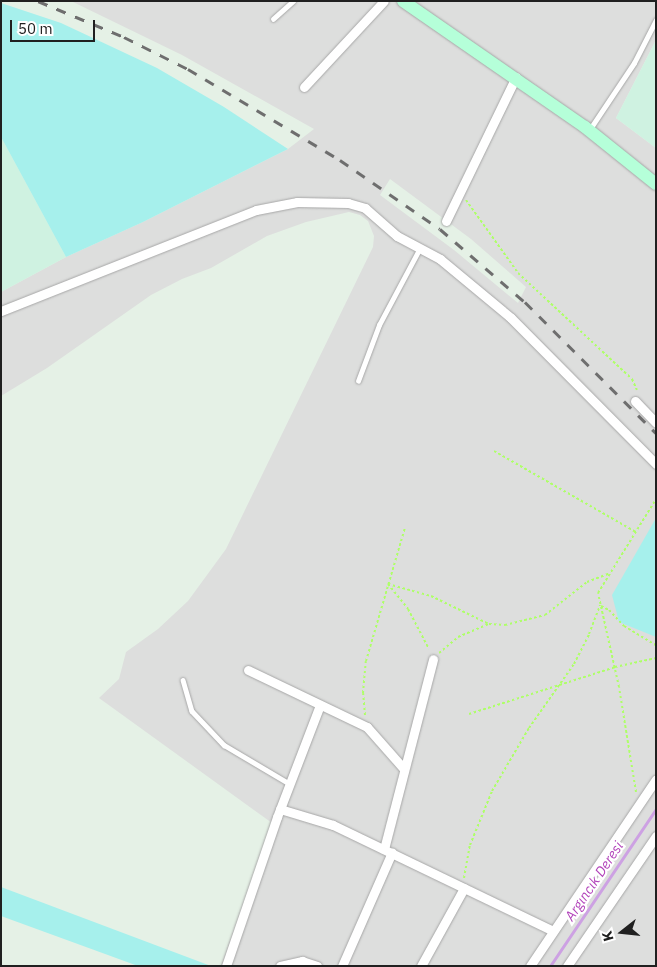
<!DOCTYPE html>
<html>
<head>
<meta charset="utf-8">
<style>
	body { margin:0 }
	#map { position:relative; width:657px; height:967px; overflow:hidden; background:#e5f1e6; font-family:"IBM Plex Sans",sans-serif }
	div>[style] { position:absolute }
	.residential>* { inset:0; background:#dddedd }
	.farmland>* { inset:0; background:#cff2e1 }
	.grass>* { inset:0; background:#a6f0ec }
	.stream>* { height:3px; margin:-1.5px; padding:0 1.5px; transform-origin:1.5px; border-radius:1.5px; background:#cda1e3 }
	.path>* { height:2px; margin-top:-1px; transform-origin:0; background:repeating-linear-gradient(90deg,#aeff68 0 2.5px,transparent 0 5px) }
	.roads { filter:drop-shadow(0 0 1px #a7a7a7) drop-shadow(0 0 1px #a7a7a7) }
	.lane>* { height:4.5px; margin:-2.25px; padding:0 2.25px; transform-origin:2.25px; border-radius:2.25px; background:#fff }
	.street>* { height:9px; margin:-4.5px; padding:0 4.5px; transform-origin:4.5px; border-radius:4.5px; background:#fff }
	.secondary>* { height:12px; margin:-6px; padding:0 6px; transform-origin:6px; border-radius:6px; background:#b5ffd9 }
	.rail>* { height:3px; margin-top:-1.5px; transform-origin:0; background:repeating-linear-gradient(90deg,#6e6e6e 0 10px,transparent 0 20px) }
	span { translate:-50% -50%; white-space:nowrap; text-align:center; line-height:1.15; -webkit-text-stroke:4.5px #fff; paint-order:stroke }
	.water-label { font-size:14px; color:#b242ba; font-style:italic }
	.frame { position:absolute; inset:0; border:2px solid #202020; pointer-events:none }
	.north { position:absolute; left:597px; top:907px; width:50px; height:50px; -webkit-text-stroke:4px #fff; paint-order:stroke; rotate:254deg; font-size:14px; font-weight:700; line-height:20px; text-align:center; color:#202020 }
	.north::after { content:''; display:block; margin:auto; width:18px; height:22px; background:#202020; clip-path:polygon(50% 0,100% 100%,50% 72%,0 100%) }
	.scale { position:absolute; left:10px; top:20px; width:85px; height:22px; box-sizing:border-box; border:2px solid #202020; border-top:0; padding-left:6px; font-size:15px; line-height:18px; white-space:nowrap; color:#202020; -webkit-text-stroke:4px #fff; paint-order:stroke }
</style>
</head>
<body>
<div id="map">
	<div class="residential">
		<div style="clip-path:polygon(evenodd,71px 1px,656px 1px,656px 40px,616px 118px,656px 148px,656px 966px,221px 966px,272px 823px,99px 698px,119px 679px,126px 652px,158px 629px,188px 601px,226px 549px,373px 247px,374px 236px,368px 221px,360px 215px,349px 212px,306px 222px,267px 236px,211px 268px,182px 279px,151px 295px,47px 368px,1px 396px,1px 292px,66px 257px,143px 222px,288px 149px,314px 129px,182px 55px,71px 1px,390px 179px,471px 239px,526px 287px,518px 303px,454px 250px,380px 195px,390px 179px)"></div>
	</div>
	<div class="farmland">
		<div style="clip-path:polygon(656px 40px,656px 148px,616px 118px)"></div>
		<div style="clip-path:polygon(1px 137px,66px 257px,1px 292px)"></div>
	</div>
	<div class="grass">
		<div style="clip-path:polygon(1px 3px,61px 23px,157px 68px,224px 107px,288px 149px,143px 222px,66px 257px,1px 137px)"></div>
		<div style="clip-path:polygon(656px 518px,656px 637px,619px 622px,612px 595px)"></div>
		<div style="clip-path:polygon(1px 887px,211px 966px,138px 966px,1px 916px)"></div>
	</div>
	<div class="stream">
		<div style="left:550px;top:966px;width:189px;rotate:-56deg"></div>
	</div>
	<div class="path">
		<div style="left:466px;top:200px;width:90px;rotate:54.5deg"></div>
		<div style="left:518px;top:273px;width:156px;rotate:42.9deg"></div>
		<div style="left:632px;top:379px;width:12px;rotate:66deg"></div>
		<div style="left:494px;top:451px;width:163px;rotate:29.7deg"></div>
		<div style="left:388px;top:584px;width:45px;rotate:15.6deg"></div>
		<div style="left:431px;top:596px;width:64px;rotate:25.8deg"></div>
		<div style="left:489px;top:624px;width:16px;rotate:4deg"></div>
		<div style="left:505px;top:625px;width:41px;rotate:-14deg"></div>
		<div style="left:545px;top:615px;width:53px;rotate:-38.2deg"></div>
		<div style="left:587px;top:582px;width:25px;rotate:-21deg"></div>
		<div style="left:388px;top:584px;width:32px;rotate:51deg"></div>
		<div style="left:408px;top:609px;width:45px;rotate:62.3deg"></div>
		<div style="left:601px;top:606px;width:9px;rotate:27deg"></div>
		<div style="left:609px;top:610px;width:22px;rotate:47deg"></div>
		<div style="left:624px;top:626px;width:37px;rotate:31deg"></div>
		<div style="left:439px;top:653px;width:25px;rotate:-40deg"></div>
		<div style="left:458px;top:637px;width:33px;rotate:-23deg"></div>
		<div style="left:469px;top:714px;width:153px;rotate:-17.8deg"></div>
		<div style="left:615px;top:667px;width:42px;rotate:-12.4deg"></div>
		<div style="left:365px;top:715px;width:22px;rotate:-95deg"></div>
		<div style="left:363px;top:693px;width:32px;rotate:-85deg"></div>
		<div style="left:366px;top:661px;width:139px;rotate:-73.7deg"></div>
		<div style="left:636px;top:792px;width:106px;rotate:-99.2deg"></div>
		<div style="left:619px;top:687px;width:96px;rotate:-102.6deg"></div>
		<div style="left:598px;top:593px;width:110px;rotate:-58.3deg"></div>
		<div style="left:464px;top:878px;width:34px;rotate:-80deg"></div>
		<div style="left:470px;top:845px;width:58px;rotate:-67.8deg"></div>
		<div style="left:492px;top:791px;width:73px;rotate:-59.6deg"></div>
		<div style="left:529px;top:728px;width:78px;rotate:-54.9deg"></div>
		<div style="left:574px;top:664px;width:34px;rotate:-63deg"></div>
		<div style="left:589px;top:634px;width:31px;rotate:-69deg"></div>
	</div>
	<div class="roads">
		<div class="lane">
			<div style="left:273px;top:19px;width:27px;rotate:-42deg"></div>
			<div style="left:590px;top:129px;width:79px;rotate:-56.3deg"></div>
			<div style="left:634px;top:63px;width:48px;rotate:-62.9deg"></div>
			<div style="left:358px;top:381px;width:60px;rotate:-69.4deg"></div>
			<div style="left:379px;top:325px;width:87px;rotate:-62deg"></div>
			<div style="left:183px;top:680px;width:32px;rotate:74deg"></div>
			<div style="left:192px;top:711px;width:47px;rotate:46.7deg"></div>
			<div style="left:224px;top:745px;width:77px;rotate:30.6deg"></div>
		</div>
		<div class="street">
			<div style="left:304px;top:87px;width:117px;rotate:-47.1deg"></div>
			<div style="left:446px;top:221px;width:160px;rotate:-64.1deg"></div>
			<div style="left:1px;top:311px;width:274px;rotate:-21.6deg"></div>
			<div style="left:256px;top:210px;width:42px;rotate:-11deg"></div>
			<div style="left:297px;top:202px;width:51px;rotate:1.1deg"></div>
			<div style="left:348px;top:203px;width:18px;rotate:16deg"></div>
			<div style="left:365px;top:208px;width:43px;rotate:41.2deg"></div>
			<div style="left:397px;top:236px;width:49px;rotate:28.1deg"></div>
			<div style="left:440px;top:259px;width:92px;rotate:39.7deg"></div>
			<div style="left:511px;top:318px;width:206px;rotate:45.2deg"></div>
			<div style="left:635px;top:401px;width:30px;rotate:46deg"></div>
			<div style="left:248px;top:670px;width:132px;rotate:25.6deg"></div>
			<div style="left:367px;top:727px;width:56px;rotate:48.6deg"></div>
			<div style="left:280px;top:809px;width:55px;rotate:16.8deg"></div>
			<div style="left:333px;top:825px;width:244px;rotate:25.7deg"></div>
			<div style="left:384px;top:849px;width:196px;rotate:-75.5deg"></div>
			<div style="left:226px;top:966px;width:157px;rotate:-71.1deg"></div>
			<div style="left:277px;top:817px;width:120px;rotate:-69deg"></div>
			<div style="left:280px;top:966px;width:23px;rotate:-13deg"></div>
			<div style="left:302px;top:961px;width:16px;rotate:18deg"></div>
			<div style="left:342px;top:966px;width:124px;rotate:-66.3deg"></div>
			<div style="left:421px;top:966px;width:89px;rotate:-61.1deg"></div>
			<div style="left:530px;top:966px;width:225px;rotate:-56deg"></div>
			<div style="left:567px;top:966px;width:158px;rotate:-55.6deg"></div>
		</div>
		<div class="secondary">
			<div style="left:403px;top:1px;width:221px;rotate:34.7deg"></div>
			<div style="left:585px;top:127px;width:91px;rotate:38.8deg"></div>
		</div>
	</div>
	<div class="rail">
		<div style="left:38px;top:1px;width:93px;rotate:22.7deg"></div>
		<div style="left:124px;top:37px;width:72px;rotate:26.6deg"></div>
		<div style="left:188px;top:69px;width:177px;rotate:30.9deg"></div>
		<div style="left:340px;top:160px;width:121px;rotate:34.6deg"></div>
		<div style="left:440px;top:229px;width:112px;rotate:40.7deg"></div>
		<div style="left:525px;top:302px;width:185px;rotate:45deg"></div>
	</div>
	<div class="water-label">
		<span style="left:594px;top:881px;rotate:-56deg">Argıncık Deresi</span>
	</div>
	<div class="frame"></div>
	<div class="north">K</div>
	<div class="scale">50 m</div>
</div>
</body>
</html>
